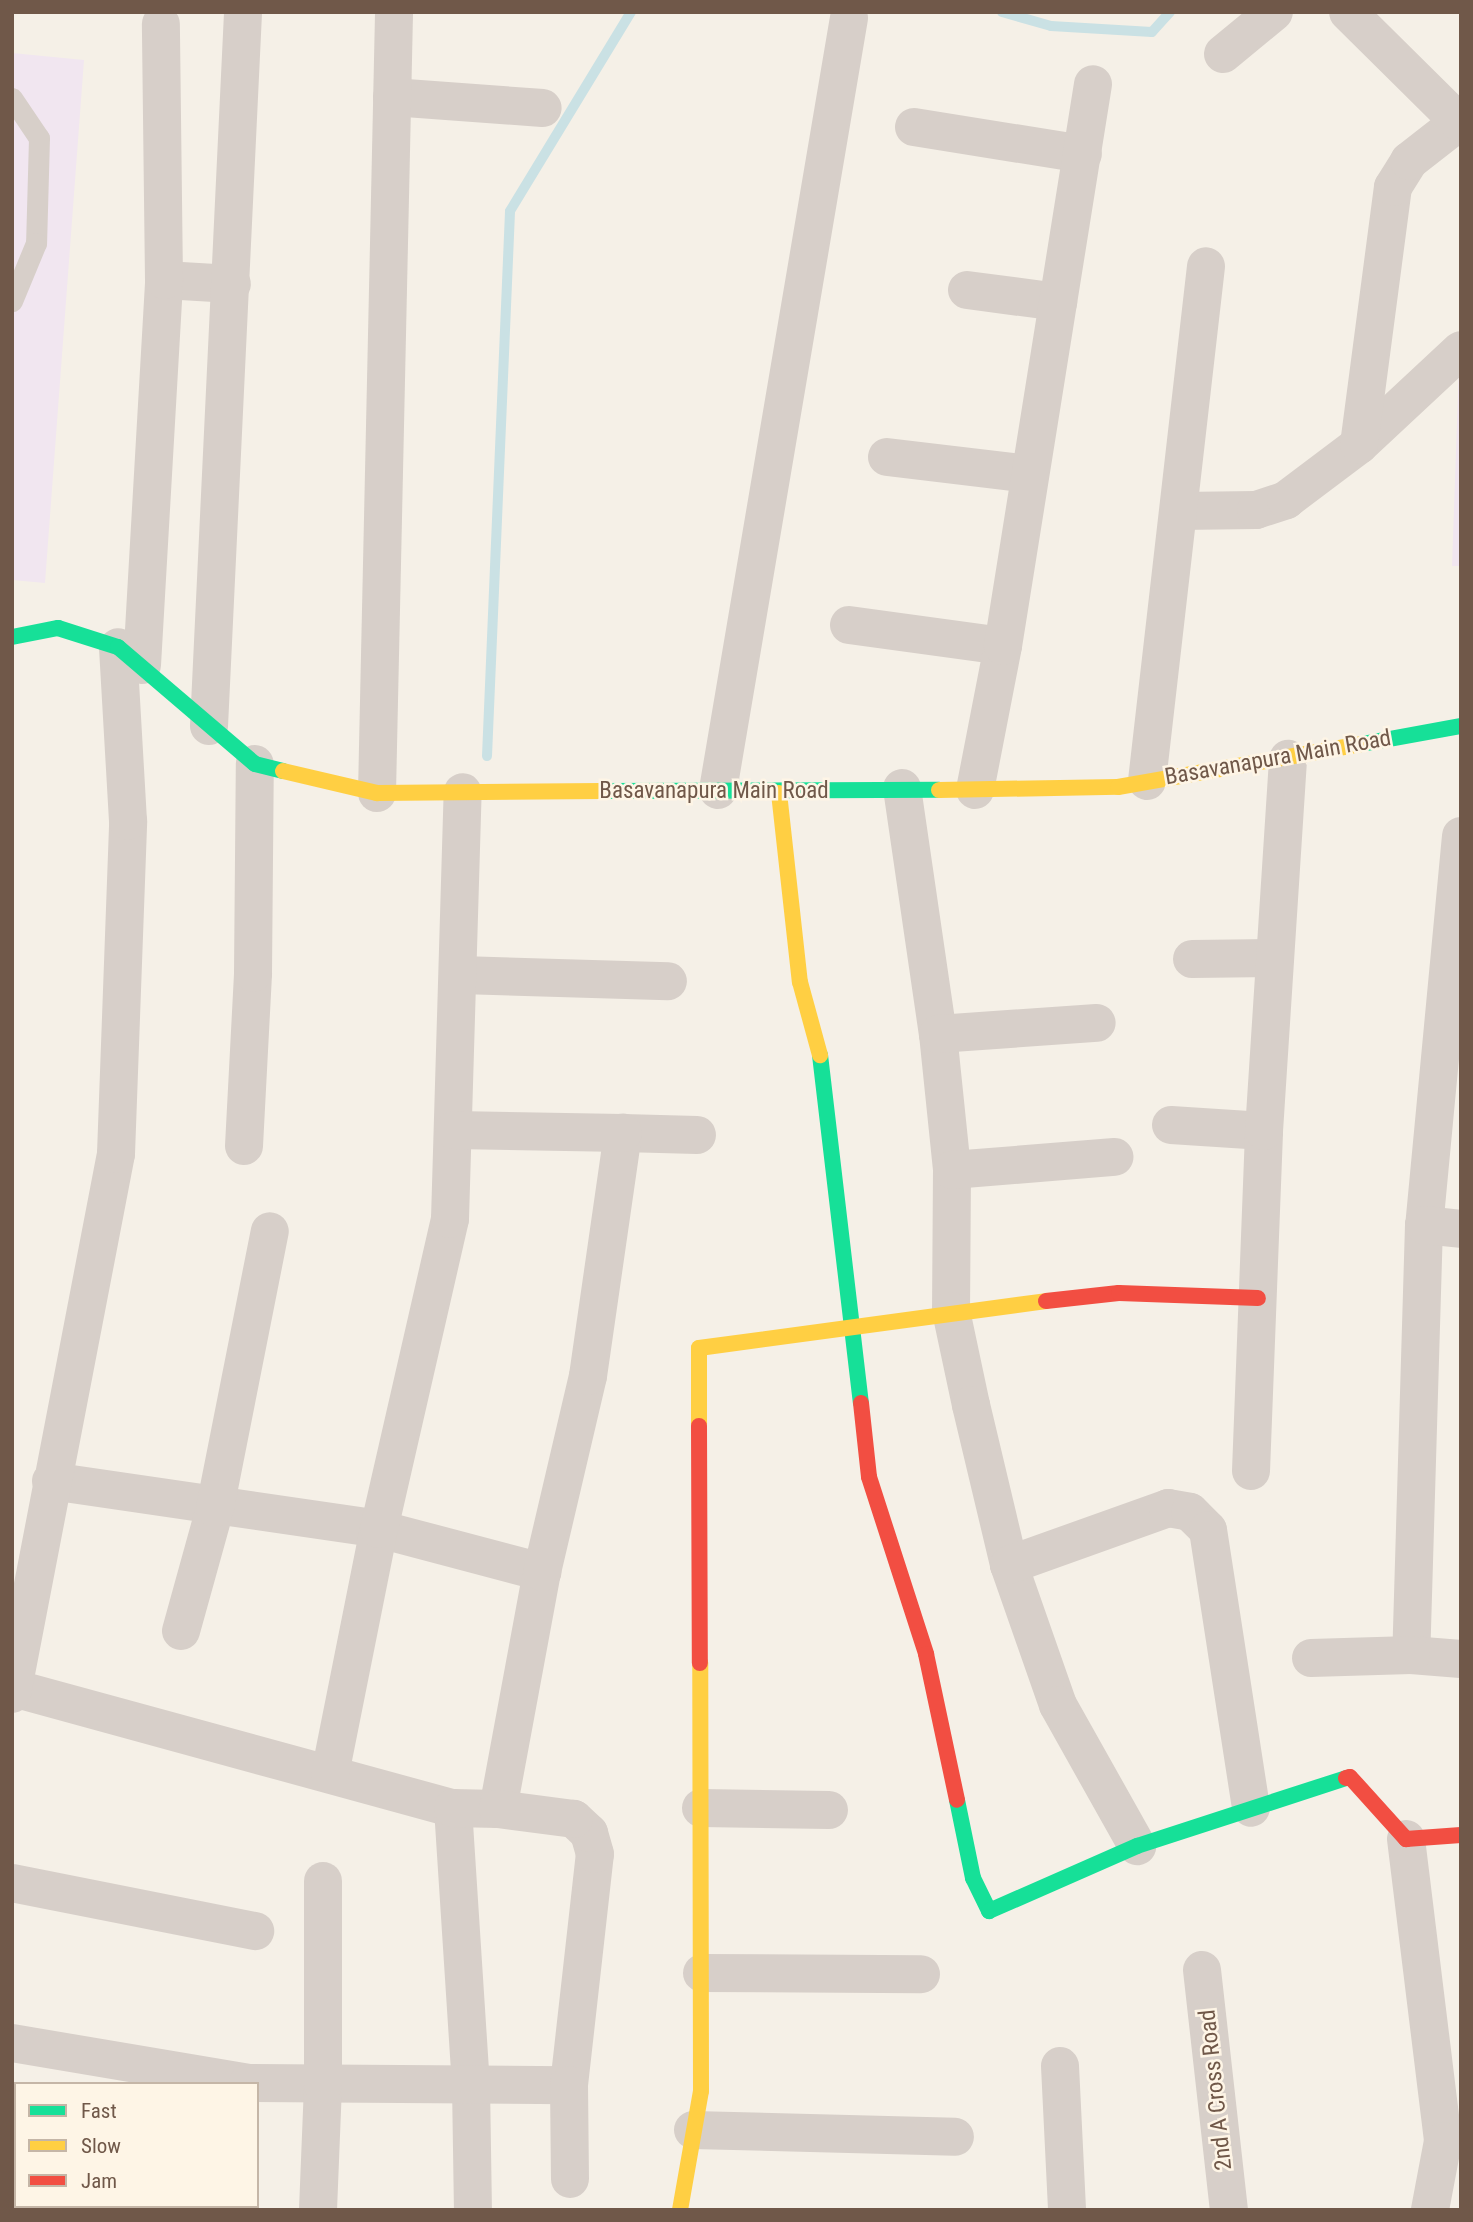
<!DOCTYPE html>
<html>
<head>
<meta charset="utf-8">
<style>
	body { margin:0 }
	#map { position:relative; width:1473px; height:2222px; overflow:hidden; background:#f5f0e7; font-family:"Roboto Condensed",sans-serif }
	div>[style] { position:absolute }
	.education>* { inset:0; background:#f1e6f0 }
	.stream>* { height:10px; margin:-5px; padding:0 5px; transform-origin:5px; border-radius:5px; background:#cae1e4 }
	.lane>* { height:21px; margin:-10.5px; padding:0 10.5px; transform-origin:10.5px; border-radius:10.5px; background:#d7cfc9 }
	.street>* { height:38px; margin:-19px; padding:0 19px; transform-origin:19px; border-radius:19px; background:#d7cfc9 }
	.fast>* { height:16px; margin:-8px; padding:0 8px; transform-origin:8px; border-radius:8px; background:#16e098 }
	.slow>* { height:16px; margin:-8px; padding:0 8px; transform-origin:8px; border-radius:8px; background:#ffcf43 }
	.jam>* { height:16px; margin:-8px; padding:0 8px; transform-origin:8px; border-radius:8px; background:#f24e42 }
	span { translate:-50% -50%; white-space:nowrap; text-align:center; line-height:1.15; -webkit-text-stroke:5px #fef5e6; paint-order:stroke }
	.street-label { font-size:23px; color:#705849 }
	.frame { position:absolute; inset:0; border:14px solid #705849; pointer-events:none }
	.legend { position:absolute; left:14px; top:2082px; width:245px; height:126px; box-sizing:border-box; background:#fef5e6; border:2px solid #c5b6a7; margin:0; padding:9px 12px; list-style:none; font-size:21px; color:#705849 }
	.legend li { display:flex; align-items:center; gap:14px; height:35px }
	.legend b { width:35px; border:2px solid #c5b6a7 }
</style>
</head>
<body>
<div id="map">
	<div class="education">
		<div style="clip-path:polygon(12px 53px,84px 60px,45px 583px,12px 580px)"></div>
		<div style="clip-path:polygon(1461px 362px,1461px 566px,1452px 566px,1459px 364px)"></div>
	</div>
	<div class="stream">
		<div style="left:1002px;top:12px;width:51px;rotate:15.9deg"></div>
		<div style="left:1051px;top:26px;width:101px;rotate:3.4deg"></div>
		<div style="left:1152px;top:32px;width:27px;rotate:-48deg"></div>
		<div style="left:487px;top:756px;width:545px;rotate:-87.58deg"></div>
		<div style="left:510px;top:211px;width:233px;rotate:-58.7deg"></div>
	</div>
	<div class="lane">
		<div style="left:12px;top:98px;width:48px;rotate:56deg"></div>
		<div style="left:39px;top:138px;width:105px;rotate:91.6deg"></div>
		<div style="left:36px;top:243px;width:63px;rotate:112.5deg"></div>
	</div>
	<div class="street">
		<div style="left:1223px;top:54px;width:66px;rotate:-39.5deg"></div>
		<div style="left:392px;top:97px;width:151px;rotate:4.2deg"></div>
		<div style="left:914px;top:127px;width:171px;rotate:9.1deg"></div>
		<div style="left:164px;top:280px;width:68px;rotate:3.4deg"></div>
		<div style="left:967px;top:290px;width:92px;rotate:7.5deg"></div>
		<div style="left:1359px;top:445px;width:139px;rotate:-43deg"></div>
		<div style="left:887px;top:457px;width:144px;rotate:6.8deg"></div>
		<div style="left:1180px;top:511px;width:76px;rotate:-0.8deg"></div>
		<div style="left:1256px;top:510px;width:32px;rotate:-18deg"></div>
		<div style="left:1286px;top:500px;width:91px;rotate:-37deg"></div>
		<div style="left:1359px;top:445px;width:260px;rotate:-82.5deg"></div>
		<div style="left:1393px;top:187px;width:31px;rotate:-58deg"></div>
		<div style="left:1409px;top:161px;width:63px;rotate:-38deg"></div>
		<div style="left:1459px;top:122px;width:156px;rotate:-135.3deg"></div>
		<div style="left:849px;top:625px;width:155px;rotate:7.8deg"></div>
		<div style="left:142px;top:665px;width:386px;rotate:-86.7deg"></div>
		<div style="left:164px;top:280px;width:256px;rotate:-90.7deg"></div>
		<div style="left:209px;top:726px;width:715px;rotate:-87.27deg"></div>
		<div style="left:1147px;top:781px;width:518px;rotate:-83.46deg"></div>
		<div style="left:902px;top:788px;width:249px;rotate:81.7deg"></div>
		<div style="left:938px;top:1034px;width:137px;rotate:84.1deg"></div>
		<div style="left:952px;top:1170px;width:141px;rotate:90.4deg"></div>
		<div style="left:951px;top:1311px;width:96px;rotate:78deg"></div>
		<div style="left:971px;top:1405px;width:164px;rotate:76.6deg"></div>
		<div style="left:1009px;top:1565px;width:148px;rotate:70.7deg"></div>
		<div style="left:1058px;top:1705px;width:162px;rotate:60.7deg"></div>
		<div style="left:718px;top:790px;width:783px;rotate:-80.37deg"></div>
		<div style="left:975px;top:790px;width:147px;rotate:-79deg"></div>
		<div style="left:1003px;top:646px;width:569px;rotate:-80.9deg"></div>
		<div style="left:377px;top:793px;width:781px;rotate:-88.75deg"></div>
		<div style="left:1461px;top:836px;width:391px;rotate:95.4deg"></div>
		<div style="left:1424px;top:1225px;width:430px;rotate:91.7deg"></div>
		<div style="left:1411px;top:1655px;width:50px;rotate:4.6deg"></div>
		<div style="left:1192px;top:959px;width:83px;rotate:-0.7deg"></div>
		<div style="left:460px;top:975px;width:208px;rotate:1.7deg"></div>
		<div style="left:938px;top:1034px;width:159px;rotate:-4deg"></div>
		<div style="left:1171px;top:1125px;width:93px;rotate:3.7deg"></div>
		<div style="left:623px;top:1133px;width:74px;rotate:1.5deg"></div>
		<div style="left:244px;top:1146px;width:173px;rotate:-87deg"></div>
		<div style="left:253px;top:973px;width:209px;rotate:-89.5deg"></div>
		<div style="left:952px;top:1170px;width:163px;rotate:-4.6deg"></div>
		<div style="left:1424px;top:1225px;width:37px;rotate:6deg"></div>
		<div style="left:1251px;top:1471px;width:340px;rotate:-87.8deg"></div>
		<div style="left:1264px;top:1131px;width:373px;rotate:-86.3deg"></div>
		<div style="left:51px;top:1481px;width:331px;rotate:8.3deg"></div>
		<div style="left:379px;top:1529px;width:169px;rotate:14.8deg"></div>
		<div style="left:1009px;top:1565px;width:169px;rotate:-19.7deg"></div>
		<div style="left:1168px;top:1508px;width:22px;rotate:10deg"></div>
		<div style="left:1190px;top:1512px;width:25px;rotate:45deg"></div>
		<div style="left:1208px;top:1530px;width:281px;rotate:81.2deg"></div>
		<div style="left:181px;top:1631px;width:128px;rotate:-74.5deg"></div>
		<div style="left:215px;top:1508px;width:282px;rotate:-78.8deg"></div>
		<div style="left:1311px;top:1658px;width:100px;rotate:-1.7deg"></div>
		<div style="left:13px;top:1688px;width:456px;rotate:15.3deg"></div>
		<div style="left:453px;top:1808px;width:278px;rotate:86.3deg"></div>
		<div style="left:471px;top:2085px;width:125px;rotate:89.1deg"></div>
		<div style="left:12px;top:1694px;width:550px;rotate:-79.1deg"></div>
		<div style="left:116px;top:1154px;width:333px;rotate:-87.9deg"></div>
		<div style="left:128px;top:821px;width:174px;rotate:-93.3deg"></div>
		<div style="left:330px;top:1774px;width:250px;rotate:-78.7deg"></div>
		<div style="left:379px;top:1529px;width:318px;rotate:-77.1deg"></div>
		<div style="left:450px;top:1219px;width:427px;rotate:-88.3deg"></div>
		<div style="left:453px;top:1808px;width:45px;rotate:1.3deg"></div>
		<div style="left:498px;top:1809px;width:241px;rotate:-79.5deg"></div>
		<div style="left:542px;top:1572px;width:201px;rotate:-76.8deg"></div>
		<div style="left:588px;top:1376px;width:246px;rotate:-81.8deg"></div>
		<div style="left:623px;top:1133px;width:169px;rotate:-179deg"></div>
		<div style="left:701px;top:1808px;width:128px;rotate:0.9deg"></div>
		<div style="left:1406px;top:1839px;width:304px;rotate:83deg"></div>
		<div style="left:1443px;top:2141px;width:70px;rotate:100.7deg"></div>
		<div style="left:12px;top:1883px;width:248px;rotate:11.2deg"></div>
		<div style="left:1202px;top:1970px;width:242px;rotate:83.6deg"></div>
		<div style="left:702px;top:1973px;width:219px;rotate:0.3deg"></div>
		<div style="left:12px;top:2043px;width:239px;rotate:9.6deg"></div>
		<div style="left:248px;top:2083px;width:321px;rotate:0.4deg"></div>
		<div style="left:569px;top:2085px;width:232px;rotate:-83.6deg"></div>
		<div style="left:595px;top:1854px;width:22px;rotate:-106deg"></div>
		<div style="left:589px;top:1833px;width:21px;rotate:-137deg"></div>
		<div style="left:574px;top:1819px;width:77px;rotate:-172.5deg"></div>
		<div style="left:1060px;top:2066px;width:144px;rotate:87.2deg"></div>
		<div style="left:569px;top:2085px;width:94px;rotate:89.4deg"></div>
		<div style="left:693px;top:2130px;width:262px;rotate:1.5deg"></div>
		<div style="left:318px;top:2210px;width:125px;rotate:-87.7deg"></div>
		<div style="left:323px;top:2085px;width:204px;rotate:-90deg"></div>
	</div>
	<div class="fast">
		<div style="left:12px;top:637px;width:47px;rotate:-11.1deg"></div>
		<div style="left:58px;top:628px;width:63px;rotate:17.6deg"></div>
		<div style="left:118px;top:647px;width:180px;rotate:40.5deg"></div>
		<div style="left:255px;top:764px;width:29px;rotate:14deg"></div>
		<div style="left:1362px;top:744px;width:101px;rotate:-10.3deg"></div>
		<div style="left:601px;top:791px;width:338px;rotate:-0.2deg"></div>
		<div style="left:820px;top:1055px;width:350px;rotate:83.3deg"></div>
		<div style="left:957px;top:1800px;width:80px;rotate:78.4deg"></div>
		<div style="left:973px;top:1878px;width:37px;rotate:64deg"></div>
		<div style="left:989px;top:1911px;width:162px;rotate:-23.7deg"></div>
		<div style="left:1137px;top:1846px;width:220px;rotate:-18deg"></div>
	</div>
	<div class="slow">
		<div style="left:283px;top:771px;width:97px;rotate:13.2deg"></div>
		<div style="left:377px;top:793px;width:224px;rotate:-0.5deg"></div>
		<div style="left:939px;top:790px;width:179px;rotate:-1deg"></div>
		<div style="left:1118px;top:787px;width:248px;rotate:-10deg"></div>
		<div style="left:779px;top:793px;width:190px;rotate:83.7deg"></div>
		<div style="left:800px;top:982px;width:76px;rotate:74.7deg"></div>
		<div style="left:699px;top:1426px;width:78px;rotate:-90deg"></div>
		<div style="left:699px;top:1348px;width:350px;rotate:-7.7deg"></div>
		<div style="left:680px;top:2210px;width:121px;rotate:-80deg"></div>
		<div style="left:701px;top:2091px;width:428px;rotate:-90.1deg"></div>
	</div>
	<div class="jam">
		<div style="left:1046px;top:1301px;width:73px;rotate:-6.3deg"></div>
		<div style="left:1119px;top:1293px;width:139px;rotate:2.1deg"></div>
		<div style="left:861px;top:1403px;width:74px;rotate:83.8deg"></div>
		<div style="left:869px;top:1477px;width:186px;rotate:72.1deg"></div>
		<div style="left:926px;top:1654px;width:149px;rotate:78deg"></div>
		<div style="left:699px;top:1426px;width:237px;rotate:89.8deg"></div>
		<div style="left:1346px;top:1778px;width:4px;rotate:-14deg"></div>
		<div style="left:1350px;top:1777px;width:84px;rotate:47.9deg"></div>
		<div style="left:1406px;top:1839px;width:55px;rotate:-4.2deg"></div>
	</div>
	<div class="street-label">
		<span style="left:1278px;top:758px;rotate:-10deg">Basavanapura Main Road</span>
		<span style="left:714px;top:791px">Basavanapura Main Road</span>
		<span style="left:1216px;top:2090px;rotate:-96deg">2nd A Cross Road</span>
	</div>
	<div class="frame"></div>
	<ul class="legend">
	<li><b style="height:9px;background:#16e098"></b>Fast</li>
	<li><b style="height:9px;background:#ffcf43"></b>Slow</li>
	<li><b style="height:9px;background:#f24e42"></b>Jam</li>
	</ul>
</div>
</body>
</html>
